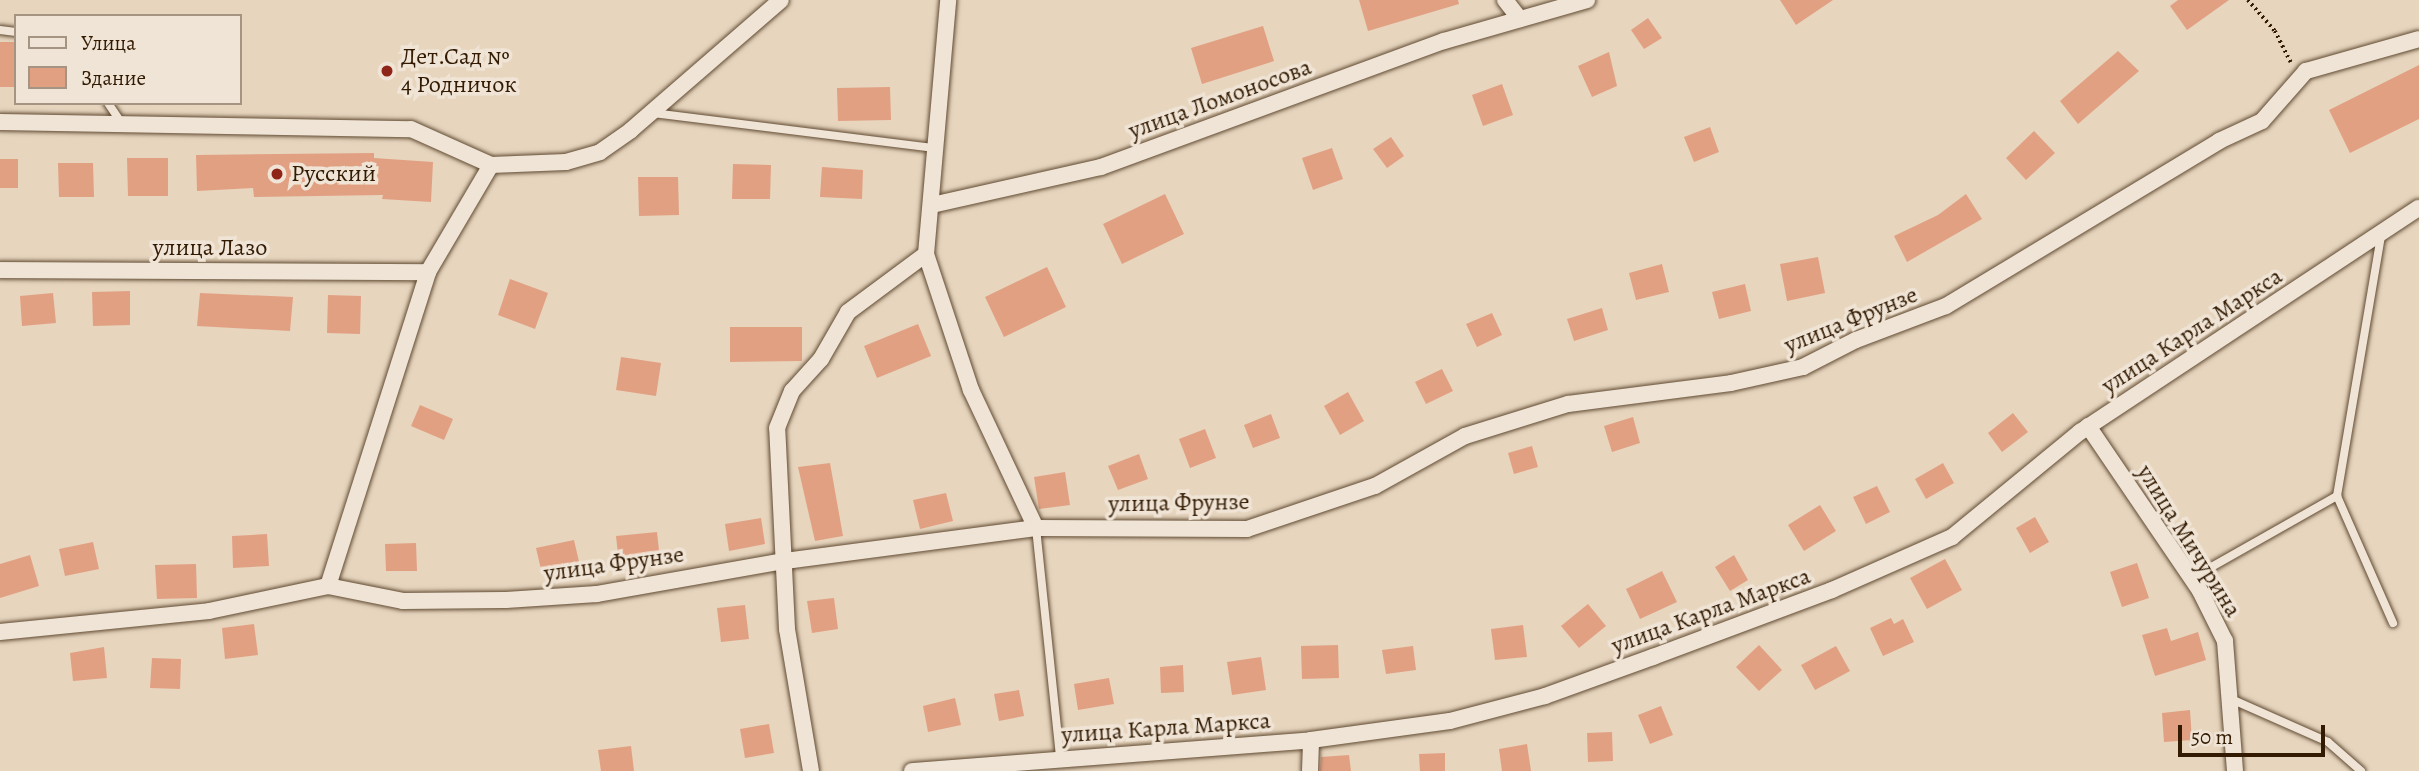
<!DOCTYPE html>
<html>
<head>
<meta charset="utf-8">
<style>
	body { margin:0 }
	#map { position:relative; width:2419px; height:771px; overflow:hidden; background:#e7d5be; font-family:Alegreya,serif }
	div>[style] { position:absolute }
	.building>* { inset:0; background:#e2a083 }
	.path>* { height:3.5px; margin-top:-1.75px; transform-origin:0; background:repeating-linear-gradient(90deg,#331b03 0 2px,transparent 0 5.5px) }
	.roads { filter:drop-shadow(0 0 2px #604a32) drop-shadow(0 0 2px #604a32) }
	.service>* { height:8px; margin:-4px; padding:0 4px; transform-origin:4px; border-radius:4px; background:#efe4d5 }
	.minor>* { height:16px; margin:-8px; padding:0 8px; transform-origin:8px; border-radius:8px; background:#efe4d5 }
	.dots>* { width:19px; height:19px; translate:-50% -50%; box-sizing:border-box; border:4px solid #efe4d5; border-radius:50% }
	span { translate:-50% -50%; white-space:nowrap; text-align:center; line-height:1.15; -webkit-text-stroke:7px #efe4d5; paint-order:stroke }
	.poi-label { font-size:24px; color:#331b03 }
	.left { translate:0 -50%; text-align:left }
	.street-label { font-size:24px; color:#331b03 }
	.legend { position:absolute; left:14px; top:14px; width:228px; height:91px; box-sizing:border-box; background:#efe4d5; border:2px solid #a49481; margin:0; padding:9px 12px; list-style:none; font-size:21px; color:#331b03 }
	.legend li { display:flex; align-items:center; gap:14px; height:35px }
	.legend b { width:35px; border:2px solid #a49481 }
	.scale { position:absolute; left:2178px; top:725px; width:147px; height:32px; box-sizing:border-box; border:4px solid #331b03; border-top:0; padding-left:9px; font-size:21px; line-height:24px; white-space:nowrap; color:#331b03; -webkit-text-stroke:5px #efe4d5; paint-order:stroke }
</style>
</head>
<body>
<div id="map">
	<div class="building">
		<div style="clip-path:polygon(1359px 0,1458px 0,1459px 4px,1368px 31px)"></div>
		<div style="clip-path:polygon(1780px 0,1833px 0,1796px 25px)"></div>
		<div style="clip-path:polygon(2178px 0,2229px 0,2187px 30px,2170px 6px)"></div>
		<div style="clip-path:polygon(1648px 18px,1662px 38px,1644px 49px,1631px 30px)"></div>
		<div style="clip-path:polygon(1263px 26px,1274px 61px,1202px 84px,1191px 48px)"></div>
		<div style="clip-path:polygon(0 42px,16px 42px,16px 87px,0 87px)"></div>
		<div style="clip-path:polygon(2118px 51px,2139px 71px,2078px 124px,2060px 101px)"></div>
		<div style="clip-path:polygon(1609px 52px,1617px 86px,1592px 97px,1578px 66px)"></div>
		<div style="clip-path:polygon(2419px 65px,2419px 119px,2350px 153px,2329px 110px)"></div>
		<div style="clip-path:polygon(1502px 84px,1513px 115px,1483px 126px,1472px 95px)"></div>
		<div style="clip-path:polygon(890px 87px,891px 120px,838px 121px,837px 88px)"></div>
		<div style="clip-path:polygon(1710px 127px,1719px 152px,1694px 162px,1684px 137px)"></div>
		<div style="clip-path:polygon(2034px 131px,2055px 153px,2026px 180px,2006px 158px)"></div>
		<div style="clip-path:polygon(1391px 137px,1404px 156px,1387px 168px,1373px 149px)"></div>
		<div style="clip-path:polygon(1332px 148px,1343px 179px,1313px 190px,1302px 158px)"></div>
		<div style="clip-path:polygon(374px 153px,374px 158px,433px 162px,431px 202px,382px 199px,383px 195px,254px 197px,253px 188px,197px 191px,196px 155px)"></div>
		<div style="clip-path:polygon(127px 158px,168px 158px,168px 196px,128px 196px)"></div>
		<div style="clip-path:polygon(0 159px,18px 159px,18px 188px,0 188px)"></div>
		<div style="clip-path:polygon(58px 163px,93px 163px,94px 197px,59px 197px)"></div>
		<div style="clip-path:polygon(733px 164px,771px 165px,770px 199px,732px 199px)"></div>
		<div style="clip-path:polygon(822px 167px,863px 170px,862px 199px,820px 197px)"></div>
		<div style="clip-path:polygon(638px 177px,678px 177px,679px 215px,639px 216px)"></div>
		<div style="clip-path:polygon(1165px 194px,1184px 234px,1122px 264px,1103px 224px)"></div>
		<div style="clip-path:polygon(1966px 194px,1982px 219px,1907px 262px,1894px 236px,1938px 215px)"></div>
		<div style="clip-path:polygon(1818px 257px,1825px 293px,1787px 301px,1780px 264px)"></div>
		<div style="clip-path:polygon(1662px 264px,1669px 292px,1636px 300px,1629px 273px)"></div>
		<div style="clip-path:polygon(1047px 267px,1066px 307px,1004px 337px,985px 297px)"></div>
		<div style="clip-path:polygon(510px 279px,548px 293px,535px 329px,498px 315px)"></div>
		<div style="clip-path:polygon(1745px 284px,1751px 311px,1719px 319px,1712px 292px)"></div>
		<div style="clip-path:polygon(130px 291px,130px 325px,93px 326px,92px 292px)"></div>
		<div style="clip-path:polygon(53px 293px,56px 323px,22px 326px,20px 296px)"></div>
		<div style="clip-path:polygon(200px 293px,293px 297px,290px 331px,197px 326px)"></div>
		<div style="clip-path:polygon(328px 295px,361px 296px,360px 334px,327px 333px)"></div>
		<div style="clip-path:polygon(1602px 308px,1608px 330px,1574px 341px,1567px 319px)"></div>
		<div style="clip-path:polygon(1492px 313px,1502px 335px,1477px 347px,1466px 324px)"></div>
		<div style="clip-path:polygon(918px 324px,931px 356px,877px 378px,864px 346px)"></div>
		<div style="clip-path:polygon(730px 327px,802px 327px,802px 361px,730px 362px)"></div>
		<div style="clip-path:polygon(621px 357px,661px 363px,656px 396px,616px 390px)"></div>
		<div style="clip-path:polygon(1442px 369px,1453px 391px,1426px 404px,1415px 382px)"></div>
		<div style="clip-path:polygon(1348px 392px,1364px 421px,1340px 435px,1324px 406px)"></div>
		<div style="clip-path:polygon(420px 405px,453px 419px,444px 440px,411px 426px)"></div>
		<div style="clip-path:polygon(2013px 413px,2028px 432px,2002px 452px,1988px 433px)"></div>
		<div style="clip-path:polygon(1271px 414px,1280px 438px,1253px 448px,1244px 425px)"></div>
		<div style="clip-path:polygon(1633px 417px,1640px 443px,1612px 452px,1604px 426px)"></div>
		<div style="clip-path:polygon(1205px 429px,1216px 458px,1190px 468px,1179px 439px)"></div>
		<div style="clip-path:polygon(1532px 446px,1538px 467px,1514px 474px,1508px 453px)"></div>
		<div style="clip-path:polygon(1139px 454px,1148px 479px,1118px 490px,1108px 466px)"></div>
		<div style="clip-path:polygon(830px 463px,843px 536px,815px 541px,798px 467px)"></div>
		<div style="clip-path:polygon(1943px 463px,1954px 483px,1926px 499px,1915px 479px)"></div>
		<div style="clip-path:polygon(1065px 472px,1070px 505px,1039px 509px,1034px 477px)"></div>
		<div style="clip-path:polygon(1877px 486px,1890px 512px,1866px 524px,1853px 497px)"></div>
		<div style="clip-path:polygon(946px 493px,953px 521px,920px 529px,913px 500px)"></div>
		<div style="clip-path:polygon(1820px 505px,1836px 531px,1804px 551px,1788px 525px)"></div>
		<div style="clip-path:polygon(2035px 517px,2049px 542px,2030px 553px,2016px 528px)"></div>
		<div style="clip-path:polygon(761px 518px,765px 544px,729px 551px,725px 524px)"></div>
		<div style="clip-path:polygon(657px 532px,660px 560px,619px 564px,616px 536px)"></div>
		<div style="clip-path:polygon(267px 534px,269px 566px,233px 568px,232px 536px)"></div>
		<div style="clip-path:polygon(574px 540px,580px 566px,542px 574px,536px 548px)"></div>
		<div style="clip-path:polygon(93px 542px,99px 569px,65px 576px,59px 549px)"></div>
		<div style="clip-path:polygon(416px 543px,417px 571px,386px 571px,385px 544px)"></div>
		<div style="clip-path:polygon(30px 555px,39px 586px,0 598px,0 564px)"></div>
		<div style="clip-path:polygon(1734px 555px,1748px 580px,1730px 591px,1715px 567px)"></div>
		<div style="clip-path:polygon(1945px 559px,1962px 590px,1927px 609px,1910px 578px)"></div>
		<div style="clip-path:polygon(2137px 563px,2149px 598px,2122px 607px,2110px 572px)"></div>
		<div style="clip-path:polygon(196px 564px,197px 598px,157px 599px,155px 565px)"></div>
		<div style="clip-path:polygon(1662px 571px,1677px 602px,1640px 619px,1626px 589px)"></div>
		<div style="clip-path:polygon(834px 598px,838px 629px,812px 633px,807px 601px)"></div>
		<div style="clip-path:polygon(1588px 604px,1606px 626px,1579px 648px,1561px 626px)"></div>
		<div style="clip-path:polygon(745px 605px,749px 639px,721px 642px,717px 608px)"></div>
		<div style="clip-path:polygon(1891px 618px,1894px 624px,1903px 619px,1914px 642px,1883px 656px,1870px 628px)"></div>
		<div style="clip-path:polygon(254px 624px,258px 655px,225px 659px,222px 628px)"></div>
		<div style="clip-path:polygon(1523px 625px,1527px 657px,1495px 660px,1491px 629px)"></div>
		<div style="clip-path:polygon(2167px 628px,2171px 641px,2198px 632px,2206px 660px,2155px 676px,2142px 635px)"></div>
		<div style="clip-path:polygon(1338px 645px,1339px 678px,1302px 679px,1301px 646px)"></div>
		<div style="clip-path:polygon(1759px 645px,1782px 670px,1759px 691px,1736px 667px)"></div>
		<div style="clip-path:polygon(1413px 646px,1416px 670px,1386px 674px,1382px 650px)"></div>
		<div style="clip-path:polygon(1836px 646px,1850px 671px,1815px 690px,1801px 665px)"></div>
		<div style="clip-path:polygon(104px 647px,107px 678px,73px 681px,70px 653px)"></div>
		<div style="clip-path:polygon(1261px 657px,1266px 690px,1232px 695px,1227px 662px)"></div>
		<div style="clip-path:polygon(152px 658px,181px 659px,180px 689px,150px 688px)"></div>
		<div style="clip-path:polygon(1183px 665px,1184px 692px,1161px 693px,1160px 667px)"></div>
		<div style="clip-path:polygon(1109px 678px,1114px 704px,1078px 710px,1074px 684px)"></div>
		<div style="clip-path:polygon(1019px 690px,1024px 716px,999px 721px,994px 694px)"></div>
		<div style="clip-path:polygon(955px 698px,961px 725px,928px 732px,923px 706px)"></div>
		<div style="clip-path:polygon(1661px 706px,1673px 735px,1650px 744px,1638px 715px)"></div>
		<div style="clip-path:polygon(2190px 710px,2192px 740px,2164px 742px,2162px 713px)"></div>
		<div style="clip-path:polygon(769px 724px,774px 753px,745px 758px,740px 729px)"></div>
		<div style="clip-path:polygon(1612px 732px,1613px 761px,1588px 762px,1587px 733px)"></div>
		<div style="clip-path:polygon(1527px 744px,1531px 771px,1502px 771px,1499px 749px)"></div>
		<div style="clip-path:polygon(631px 746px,634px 771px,601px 771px,598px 750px)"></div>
		<div style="clip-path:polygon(1445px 753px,1445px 771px,1420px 771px,1419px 754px)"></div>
		<div style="clip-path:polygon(1349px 755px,1351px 771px,1320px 771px,1321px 757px)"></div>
	</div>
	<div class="path">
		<div style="left:2248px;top:0;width:41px;rotate:48.9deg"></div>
		<div style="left:2275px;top:31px;width:35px;rotate:63deg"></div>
	</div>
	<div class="roads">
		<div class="service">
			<div style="left:0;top:30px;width:16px;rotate:7deg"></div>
			<div style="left:108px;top:103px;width:25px;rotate:56deg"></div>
			<div style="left:653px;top:113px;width:284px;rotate:7.1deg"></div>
			<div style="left:2337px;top:496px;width:139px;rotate:66.2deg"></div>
			<div style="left:1036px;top:528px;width:231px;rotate:84deg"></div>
			<div style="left:2192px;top:578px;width:167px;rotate:-29.5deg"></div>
			<div style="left:2337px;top:496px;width:263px;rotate:-80.4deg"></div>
			<div style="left:2231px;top:699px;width:106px;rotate:23.9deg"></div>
			<div style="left:2328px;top:742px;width:44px;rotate:41.3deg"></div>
		</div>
		<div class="minor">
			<div style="left:1505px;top:0;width:24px;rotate:52deg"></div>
			<div style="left:0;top:122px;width:411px;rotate:1deg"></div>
			<div style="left:411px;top:129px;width:88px;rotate:24.2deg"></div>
			<div style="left:491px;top:165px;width:75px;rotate:-2.3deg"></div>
			<div style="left:566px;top:162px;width:35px;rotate:-16deg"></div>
			<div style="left:600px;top:152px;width:38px;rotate:-35deg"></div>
			<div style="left:631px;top:130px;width:198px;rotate:-40.9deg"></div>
			<div style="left:932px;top:205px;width:173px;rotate:-12.7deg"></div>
			<div style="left:1101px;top:167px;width:365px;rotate:-20.2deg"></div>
			<div style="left:1444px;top:41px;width:149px;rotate:-16deg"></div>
			<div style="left:926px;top:254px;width:143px;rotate:71.7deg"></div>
			<div style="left:971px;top:390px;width:153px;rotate:64.8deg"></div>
			<div style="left:0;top:270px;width:428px;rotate:0.3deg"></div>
			<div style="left:428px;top:272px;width:124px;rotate:-59.5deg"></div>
			<div style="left:2088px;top:426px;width:199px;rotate:55.8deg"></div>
			<div style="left:2200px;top:591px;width:56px;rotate:63.4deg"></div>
			<div style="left:2225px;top:641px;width:130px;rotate:85.6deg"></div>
			<div style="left:328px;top:586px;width:330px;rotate:-72.3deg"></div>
			<div style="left:0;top:632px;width:210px;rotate:-5.7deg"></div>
			<div style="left:209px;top:611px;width:122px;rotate:-11.9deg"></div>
			<div style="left:328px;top:586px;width:76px;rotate:11.3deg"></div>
			<div style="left:403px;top:601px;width:103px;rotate:-0.6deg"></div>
			<div style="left:506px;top:600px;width:91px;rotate:-3.8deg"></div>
			<div style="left:597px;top:594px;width:191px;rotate:-10deg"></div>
			<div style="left:785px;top:561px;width:253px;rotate:-7.5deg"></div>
			<div style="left:1036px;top:528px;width:211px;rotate:0.3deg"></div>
			<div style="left:1247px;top:529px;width:135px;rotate:-18.6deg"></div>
			<div style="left:1375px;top:486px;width:103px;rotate:-29.1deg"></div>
			<div style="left:1465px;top:436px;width:108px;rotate:-17.3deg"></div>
			<div style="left:1568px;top:404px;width:164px;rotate:-7.3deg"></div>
			<div style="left:1731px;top:383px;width:74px;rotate:-12.5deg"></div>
			<div style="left:1803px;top:367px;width:59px;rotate:-27deg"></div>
			<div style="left:1856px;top:340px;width:96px;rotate:-20.7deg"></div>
			<div style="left:1946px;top:306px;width:319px;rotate:-31.1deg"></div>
			<div style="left:2219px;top:141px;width:47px;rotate:-24.9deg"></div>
			<div style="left:2262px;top:121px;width:67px;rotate:-48.7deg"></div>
			<div style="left:2306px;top:71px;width:117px;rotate:-15.8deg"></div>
			<div style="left:811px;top:771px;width:144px;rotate:-99.6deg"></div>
			<div style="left:787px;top:629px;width:201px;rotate:-92.8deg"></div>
			<div style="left:777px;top:428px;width:40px;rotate:-68deg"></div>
			<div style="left:792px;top:391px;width:43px;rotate:-47.8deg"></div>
			<div style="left:821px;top:359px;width:54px;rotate:-60.1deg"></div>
			<div style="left:848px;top:312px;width:97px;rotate:-36.6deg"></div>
			<div style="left:926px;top:254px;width:255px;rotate:-85deg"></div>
			<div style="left:912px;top:771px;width:400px;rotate:-4.4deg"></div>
			<div style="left:1311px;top:740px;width:140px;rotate:-7.8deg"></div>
			<div style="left:1450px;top:721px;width:98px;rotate:-14.7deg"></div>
			<div style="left:1545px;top:696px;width:115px;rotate:-19.9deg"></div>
			<div style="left:1653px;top:657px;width:191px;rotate:-20.5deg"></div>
			<div style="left:1832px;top:590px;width:131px;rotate:-23.8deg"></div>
			<div style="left:1952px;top:537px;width:166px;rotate:-39.4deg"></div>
			<div style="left:2080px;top:432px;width:406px;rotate:-33.5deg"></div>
			<div style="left:1310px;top:771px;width:31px;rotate:-88deg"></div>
		</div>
	</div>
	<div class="dots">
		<div style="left:387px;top:71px;background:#8f2418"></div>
		<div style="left:277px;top:174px;background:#8f2418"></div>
	</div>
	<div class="poi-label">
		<span class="left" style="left:401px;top:71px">Дет.Сад №<br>4 Родничок</span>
		<span class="left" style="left:291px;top:174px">Русский</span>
	</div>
	<div class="street-label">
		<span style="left:1220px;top:99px;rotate:-20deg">улица Ломоносова</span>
		<span style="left:210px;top:248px">улица Лазо</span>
		<span style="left:1851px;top:320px;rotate:-22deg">улица Фрунзе</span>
		<span style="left:2192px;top:331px;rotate:-33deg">улица Карла Маркса</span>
		<span style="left:1179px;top:503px;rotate:-1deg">улица Фрунзе</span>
		<span style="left:2189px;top:541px;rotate:58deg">улица Мичурина</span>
		<span style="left:614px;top:564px;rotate:-8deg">улица Фрунзе</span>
		<span style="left:1711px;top:611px;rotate:-20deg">улица Карла Маркса</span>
		<span style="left:1166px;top:728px;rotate:-4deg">улица Карла Маркса</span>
	</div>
	<ul class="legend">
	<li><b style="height:9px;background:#efe4d5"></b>Улица</li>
	<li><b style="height:19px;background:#e2a083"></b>Здание</li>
	</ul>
	<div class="scale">50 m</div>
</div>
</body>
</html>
